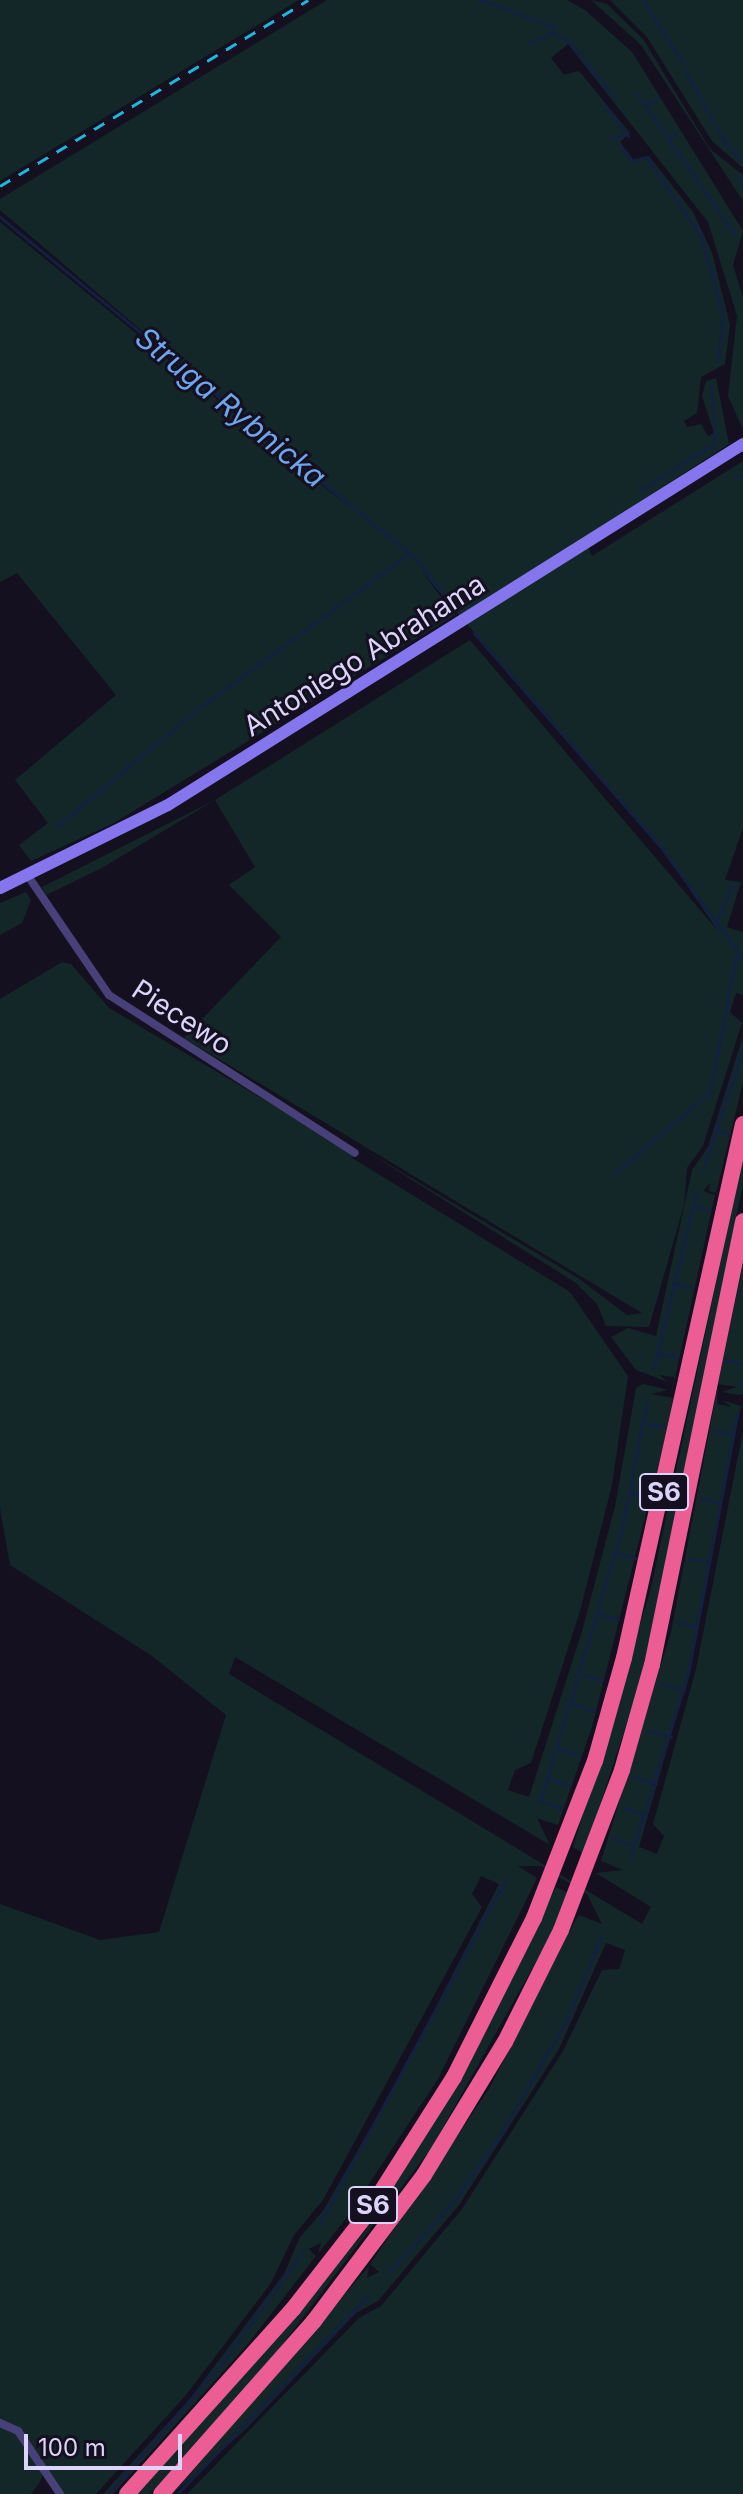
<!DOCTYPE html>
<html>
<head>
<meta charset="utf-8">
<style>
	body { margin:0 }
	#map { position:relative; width:743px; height:2494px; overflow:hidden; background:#141020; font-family:Inter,sans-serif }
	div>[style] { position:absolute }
	.green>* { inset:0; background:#132729 }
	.stream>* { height:3px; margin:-1.5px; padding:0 1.5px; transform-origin:1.5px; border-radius:1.5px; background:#132040 }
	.minor>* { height:8px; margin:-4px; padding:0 4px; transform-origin:4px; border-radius:4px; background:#484079 }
	.secondary>* { height:12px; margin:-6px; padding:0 6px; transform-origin:6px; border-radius:6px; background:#8576ee }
	.motorway>* { height:16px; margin:-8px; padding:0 8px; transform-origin:8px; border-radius:8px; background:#eb5d93 }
	.rail>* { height:3px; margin-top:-1.5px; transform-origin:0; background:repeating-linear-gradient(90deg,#1cb6de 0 12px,transparent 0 22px) }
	span { translate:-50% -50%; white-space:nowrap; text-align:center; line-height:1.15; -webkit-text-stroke:6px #141020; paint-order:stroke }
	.shield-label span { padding:2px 6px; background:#141020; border:2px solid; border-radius:6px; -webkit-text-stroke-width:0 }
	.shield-label { font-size:26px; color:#dcd4fa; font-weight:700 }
	.street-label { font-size:28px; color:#dcd4fa }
	.water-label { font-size:30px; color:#6ea5ed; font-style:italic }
	.scale { position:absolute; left:24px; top:2434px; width:158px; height:36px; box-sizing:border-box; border:4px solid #dcd4fa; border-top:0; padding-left:10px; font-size:24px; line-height:28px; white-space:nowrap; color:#dcd4fa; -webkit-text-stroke:6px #141020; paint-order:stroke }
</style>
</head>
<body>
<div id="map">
	<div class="green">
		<div style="clip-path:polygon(0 0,299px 0,0 181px)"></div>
		<div style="clip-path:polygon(327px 0,567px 0,585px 10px,632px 52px,743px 231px,733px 265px,743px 297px,743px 429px,728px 396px,737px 316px,708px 222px,568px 44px,551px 58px,564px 75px,579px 71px,630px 133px,620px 142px,633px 159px,649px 156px,693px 212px,712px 253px,730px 325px,725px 364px,701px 377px,697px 413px,684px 421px,687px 427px,701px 424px,708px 436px,714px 433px,702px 396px,706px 381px,716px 378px,729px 444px,584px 538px,592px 556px,743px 461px,743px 828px,725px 880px,741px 882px,727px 927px,743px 932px,743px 995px,736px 993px,730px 1012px,742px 1023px,703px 1146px,687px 1168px,684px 1205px,649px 1327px,606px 1326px,597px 1304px,576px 1283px,358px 1146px,578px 1278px,627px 1315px,642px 1313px,184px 1038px,281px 937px,229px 885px,255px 867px,215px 800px,100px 869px,46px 895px,42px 887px,215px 800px,470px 640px,718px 931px,663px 850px,421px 571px,455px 615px,112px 824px,31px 861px,19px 845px,48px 823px,15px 780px,116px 695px,17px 573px,0 582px,0 222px,351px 509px,0 210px,0 199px)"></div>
		<div style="clip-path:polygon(591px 0,607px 4px,643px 39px,710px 149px,743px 175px,743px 201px,641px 45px)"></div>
		<div style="clip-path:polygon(610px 0,743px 0,743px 168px,712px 141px,647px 37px)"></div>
		<div style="clip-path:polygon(26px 892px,31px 900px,22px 923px,0 935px,0 903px)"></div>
		<div style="clip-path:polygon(62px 962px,71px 964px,109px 1008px,354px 1153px,352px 1158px,570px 1292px,628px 1376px,612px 1485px,580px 1611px,531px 1763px,515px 1770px,508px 1790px,529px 1797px,583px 1628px,615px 1506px,636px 1388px,643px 1384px,668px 1390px,651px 1394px,673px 1398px,666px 1434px,592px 1727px,558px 1825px,537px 1818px,550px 1845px,235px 1657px,229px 1674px,642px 1924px,651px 1907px,596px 1873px,623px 1870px,601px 1861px,671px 1632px,718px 1385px,717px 1404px,732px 1407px,721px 1400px,741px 1406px,691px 1666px,639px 1847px,657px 1854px,664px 1836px,653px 1824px,696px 1669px,743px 1431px,743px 2494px,187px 2494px,359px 2318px,381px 2306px,462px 2209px,563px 2051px,602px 1970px,619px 1969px,625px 1950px,606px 1943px,559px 2049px,459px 2205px,378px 2301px,356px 2313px,246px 2429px,173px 2494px,369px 2266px,367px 2278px,379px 2272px,370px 2264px,489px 2089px,576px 1919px,579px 1915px,602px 1924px,587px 1894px,541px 1866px,518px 1866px,537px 1878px,438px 2079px,347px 2217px,318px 2254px,321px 2243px,309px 2249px,316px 2256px,247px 2345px,113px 2494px,103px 2494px,189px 2400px,284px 2274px,300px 2237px,323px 2211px,402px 2073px,499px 1884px,481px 1876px,472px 1894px,482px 1907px,323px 2200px,294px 2235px,271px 2283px,186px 2395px,96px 2494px,63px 2494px,31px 2445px,43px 2474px,40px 2482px,31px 2494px,0 2494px,0 1904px,100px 1940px,159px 1932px,226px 1715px,152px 1656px,10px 1565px,0 1508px,0 999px)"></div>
		<div style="clip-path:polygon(743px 1036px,743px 1082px,716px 1193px,709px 1191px,710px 1183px,703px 1191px,715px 1195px,671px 1396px,674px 1377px,659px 1375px,668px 1382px,636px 1370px,611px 1337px,628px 1328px,656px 1336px,692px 1170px,708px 1147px)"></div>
		<div style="clip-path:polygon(743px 1157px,743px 1184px,641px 1679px,584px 1854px,573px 1847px,651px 1588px)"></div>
		<div style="clip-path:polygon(743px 1264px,743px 1394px,739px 1395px,722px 1392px,737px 1387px,718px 1384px)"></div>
		<div style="clip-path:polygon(556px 1887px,568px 1893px,548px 1940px,432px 2147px,279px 2349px,150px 2494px,136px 2494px,364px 2233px,462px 2079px)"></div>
	</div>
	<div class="stream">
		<div style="left:480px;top:0;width:77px;rotate:19.9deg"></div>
		<div style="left:552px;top:26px;width:7px;rotate:90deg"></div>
		<div style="left:643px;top:0;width:75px;rotate:58deg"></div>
		<div style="left:529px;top:43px;width:25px;rotate:-23deg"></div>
		<div style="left:552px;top:33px;width:17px;rotate:24deg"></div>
		<div style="left:568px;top:40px;width:73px;rotate:51.1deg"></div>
		<div style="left:685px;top:71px;width:82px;rotate:60.9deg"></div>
		<div style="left:725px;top:143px;width:25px;rotate:45deg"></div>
		<div style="left:636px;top:92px;width:174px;rotate:55.3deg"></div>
		<div style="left:604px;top:105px;width:39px;rotate:52deg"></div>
		<div style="left:646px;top:105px;width:13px;rotate:-29deg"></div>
		<div style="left:611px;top:139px;width:16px;rotate:-22deg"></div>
		<div style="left:668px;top:139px;width:11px;rotate:-34deg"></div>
		<div style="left:620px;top:145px;width:20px;rotate:53deg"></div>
		<div style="left:632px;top:161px;width:15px;rotate:-16deg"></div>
		<div style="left:646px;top:157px;width:96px;rotate:55.2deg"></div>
		<div style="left:701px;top:236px;width:83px;rotate:74.6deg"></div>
		<div style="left:723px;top:316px;width:45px;rotate:96.3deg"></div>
		<div style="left:739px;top:178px;width:7px;rotate:56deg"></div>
		<div style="left:0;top:217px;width:537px;rotate:39.41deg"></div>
		<div style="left:415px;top:558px;width:63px;rotate:51.5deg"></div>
		<div style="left:735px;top:477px;width:9px;rotate:-21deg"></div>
		<div style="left:640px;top:490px;width:89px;rotate:-32.1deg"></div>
		<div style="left:715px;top:443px;width:58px;rotate:-93.9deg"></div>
		<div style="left:474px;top:633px;width:288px;rotate:48.9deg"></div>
		<div style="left:663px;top:850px;width:135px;rotate:53.7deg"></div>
		<div style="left:57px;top:826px;width:188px;rotate:-39.6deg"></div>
		<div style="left:202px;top:706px;width:256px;rotate:-36.4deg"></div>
		<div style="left:715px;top:924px;width:44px;rotate:-65.8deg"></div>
		<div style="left:717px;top:1130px;width:10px;rotate:17deg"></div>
		<div style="left:703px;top:1170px;width:127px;rotate:-71.7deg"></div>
		<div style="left:615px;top:1173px;width:125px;rotate:-40.5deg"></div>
		<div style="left:710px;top:1092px;width:138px;rotate:-79.2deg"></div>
		<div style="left:693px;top:1206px;width:16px;rotate:14deg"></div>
		<div style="left:673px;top:1283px;width:19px;rotate:12deg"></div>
		<div style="left:741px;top:1290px;width:2px;rotate:27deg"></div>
		<div style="left:657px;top:1353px;width:20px;rotate:11deg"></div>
		<div style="left:726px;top:1360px;width:17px;rotate:13deg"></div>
		<div style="left:654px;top:1367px;width:179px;rotate:-76.4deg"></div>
		<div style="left:742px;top:1384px;width:3px;rotate:-72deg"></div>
		<div style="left:644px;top:1423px;width:20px;rotate:11deg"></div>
		<div style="left:714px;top:1430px;width:19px;rotate:12deg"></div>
		<div style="left:631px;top:1493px;width:19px;rotate:12deg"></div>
		<div style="left:701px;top:1498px;width:19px;rotate:12deg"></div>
		<div style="left:615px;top:1553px;width:21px;rotate:14deg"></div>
		<div style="left:690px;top:1559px;width:20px;rotate:11deg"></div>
		<div style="left:599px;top:1614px;width:20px;rotate:15deg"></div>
		<div style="left:677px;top:1622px;width:20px;rotate:15deg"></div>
		<div style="left:583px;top:1675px;width:20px;rotate:15deg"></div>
		<div style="left:662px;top:1684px;width:23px;rotate:15deg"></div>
		<div style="left:573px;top:1704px;width:22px;rotate:18deg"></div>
		<div style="left:649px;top:1731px;width:23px;rotate:15deg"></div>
		<div style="left:559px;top:1749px;width:22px;rotate:18deg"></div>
		<div style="left:634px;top:1777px;width:23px;rotate:18deg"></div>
		<div style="left:549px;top:1778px;width:22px;rotate:21deg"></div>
		<div style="left:542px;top:1801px;width:21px;rotate:19deg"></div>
		<div style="left:540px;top:1802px;width:285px;rotate:-73.3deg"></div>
		<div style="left:622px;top:1529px;width:132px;rotate:-79.1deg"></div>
		<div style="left:624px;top:1808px;width:23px;rotate:18deg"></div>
		<div style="left:613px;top:1838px;width:23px;rotate:18deg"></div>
		<div style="left:630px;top:1858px;width:193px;rotate:-72.5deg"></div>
		<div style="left:688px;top:1674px;width:264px;rotate:-79.3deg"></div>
		<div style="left:320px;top:2223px;width:391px;rotate:-61.6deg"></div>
		<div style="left:388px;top:2273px;width:96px;rotate:-47.5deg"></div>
		<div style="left:453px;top:2202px;width:78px;rotate:-54.9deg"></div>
		<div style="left:498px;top:2138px;width:135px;rotate:-59.8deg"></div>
		<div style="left:566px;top:2021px;width:91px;rotate:-67.4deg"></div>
		<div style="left:108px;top:2494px;width:174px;rotate:-49deg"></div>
		<div style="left:222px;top:2363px;width:140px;rotate:-54deg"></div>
		<div style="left:177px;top:2494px;width:274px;rotate:-46deg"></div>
	</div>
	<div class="minor">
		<div style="left:28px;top:876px;width:144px;rotate:55.8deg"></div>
		<div style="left:109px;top:995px;width:292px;rotate:32.7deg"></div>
		<div style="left:0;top:2423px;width:20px;rotate:24deg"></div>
		<div style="left:18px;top:2431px;width:76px;rotate:56.3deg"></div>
	</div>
	<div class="secondary">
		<div style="left:0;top:888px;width:187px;rotate:-26.3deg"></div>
		<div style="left:168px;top:805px;width:679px;rotate:-32.12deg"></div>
	</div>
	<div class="motorway">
		<div style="left:127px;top:2494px;width:249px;rotate:-48.1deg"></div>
		<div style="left:293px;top:2309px;width:120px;rotate:-52.1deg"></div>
		<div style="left:367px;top:2214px;width:162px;rotate:-57.6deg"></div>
		<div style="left:454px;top:2077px;width:178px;rotate:-63.3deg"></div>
		<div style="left:534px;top:1918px;width:168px;rotate:-68.8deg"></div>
		<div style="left:595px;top:1761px;width:107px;rotate:-74.3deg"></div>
		<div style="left:624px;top:1658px;width:547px;rotate:-77.44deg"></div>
		<div style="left:161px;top:2494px;width:231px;rotate:-48.5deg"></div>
		<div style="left:314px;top:2321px;width:183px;rotate:-53deg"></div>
		<div style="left:424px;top:2175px;width:156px;rotate:-58.7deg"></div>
		<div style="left:505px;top:2042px;width:125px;rotate:-63.4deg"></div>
		<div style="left:561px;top:1930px;width:171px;rotate:-69.1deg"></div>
		<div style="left:622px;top:1770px;width:109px;rotate:-74.1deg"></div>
		<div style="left:652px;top:1665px;width:453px;rotate:-78.4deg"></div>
	</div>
	<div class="rail">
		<div style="left:0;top:186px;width:360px;rotate:-31.1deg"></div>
	</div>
	<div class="shield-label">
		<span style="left:664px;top:1492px">S6</span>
		<span style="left:373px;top:2205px">S6</span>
	</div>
	<div class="street-label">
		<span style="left:364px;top:655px;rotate:-32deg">Antoniego Abrahama</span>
		<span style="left:182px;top:1017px;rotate:33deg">Piecewo</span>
	</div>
	<div class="water-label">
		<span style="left:231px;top:407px;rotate:39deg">Struga Rybnicka</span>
	</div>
	<div class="scale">100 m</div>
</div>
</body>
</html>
